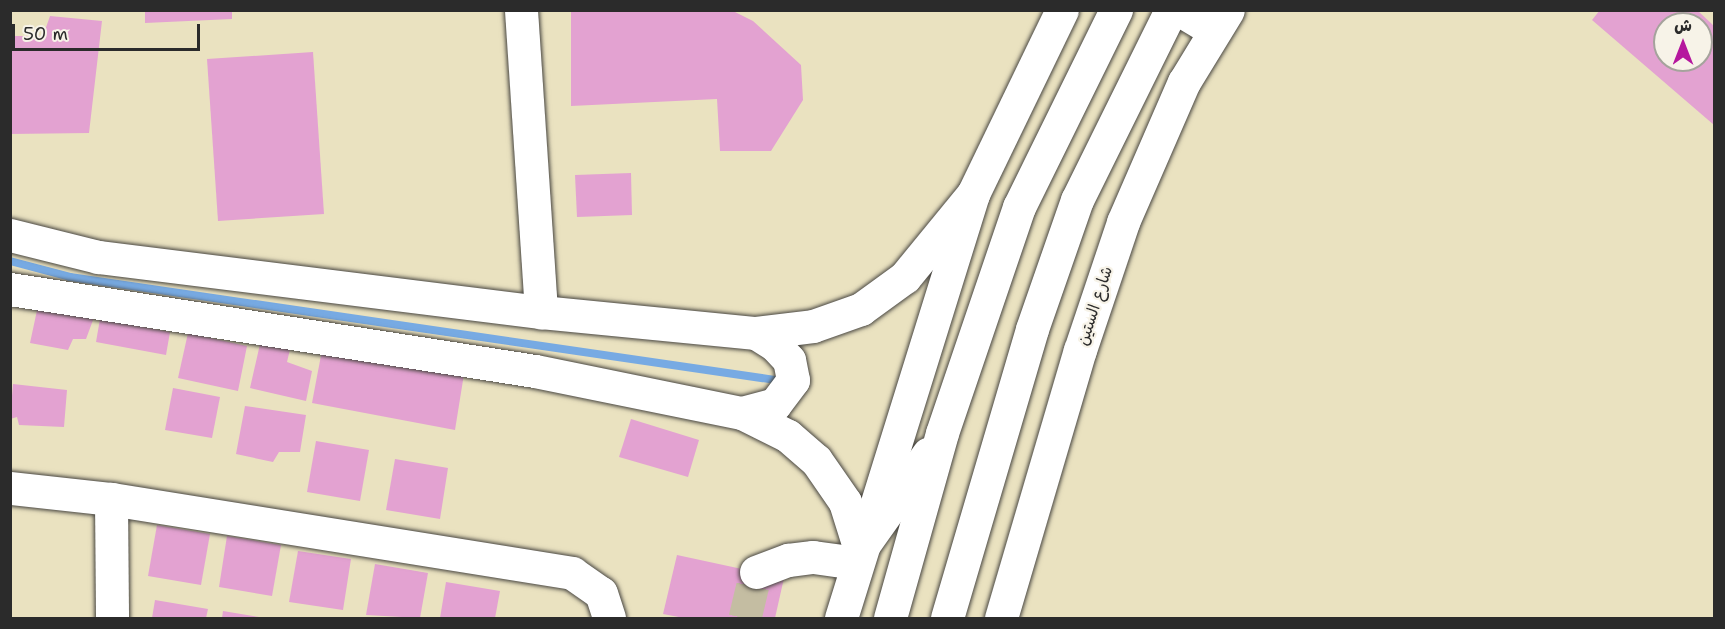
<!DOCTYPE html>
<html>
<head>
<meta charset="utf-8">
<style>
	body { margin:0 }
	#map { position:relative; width:1725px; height:629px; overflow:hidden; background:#eae2c0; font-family:"Shantell Sans","Playpen Sans Arabic",sans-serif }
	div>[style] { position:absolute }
	.stream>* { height:8px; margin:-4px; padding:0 4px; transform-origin:4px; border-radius:4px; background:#77aae3 }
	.building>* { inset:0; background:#e3a2d1 }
	.minor-tunnel>* { height:33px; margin-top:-16.5px; transform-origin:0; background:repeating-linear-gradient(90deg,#c4bda2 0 33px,transparent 0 49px) }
	.roads { filter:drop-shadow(0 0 2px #484641) drop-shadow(0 0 2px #484641) }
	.minor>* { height:33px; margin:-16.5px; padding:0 16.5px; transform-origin:16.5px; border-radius:16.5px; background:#fff }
	.major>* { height:33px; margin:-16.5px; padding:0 16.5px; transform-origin:16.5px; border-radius:16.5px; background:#fff }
	.highway>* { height:33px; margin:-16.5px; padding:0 16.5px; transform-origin:16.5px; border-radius:16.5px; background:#fff }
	span { translate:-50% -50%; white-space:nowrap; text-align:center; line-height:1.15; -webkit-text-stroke:4.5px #f7f3e8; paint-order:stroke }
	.street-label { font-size:16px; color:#2b2b2b }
	.frame { position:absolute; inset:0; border:12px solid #2b2b2b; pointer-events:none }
	.north { position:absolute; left:1653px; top:12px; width:60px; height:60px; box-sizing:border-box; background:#f7f3e8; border:2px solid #a5a39c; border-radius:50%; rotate:0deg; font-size:16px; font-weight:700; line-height:24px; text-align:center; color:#2b2b2b }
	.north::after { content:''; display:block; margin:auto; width:21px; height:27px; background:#b5179e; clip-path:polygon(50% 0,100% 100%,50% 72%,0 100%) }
	.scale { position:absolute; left:12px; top:24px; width:188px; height:27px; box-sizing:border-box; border:3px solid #2b2b2b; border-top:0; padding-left:8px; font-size:18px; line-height:21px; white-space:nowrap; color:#2b2b2b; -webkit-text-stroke:4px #f7f3e8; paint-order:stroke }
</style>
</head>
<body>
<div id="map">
	<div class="stream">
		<div style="left:10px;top:261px;width:62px;rotate:14.9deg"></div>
		<div style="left:70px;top:277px;width:712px;rotate:8.31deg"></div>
	</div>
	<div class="building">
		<div style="clip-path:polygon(145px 10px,232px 10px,232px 19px,145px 23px)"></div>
		<div style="clip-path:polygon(571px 10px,731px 10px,753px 21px,801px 65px,803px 100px,771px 151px,720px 151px,717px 99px,571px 106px)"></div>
		<div style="clip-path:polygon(evenodd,1600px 10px,1697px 10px,1714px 26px,1714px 125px,1592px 20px,1600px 10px,1665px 24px,1701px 24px,1701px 60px,1665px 60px,1665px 24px)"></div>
		<div style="clip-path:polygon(50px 16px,102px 21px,89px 133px,10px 134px,10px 36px,43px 36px)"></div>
		<div style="clip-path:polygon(313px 52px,324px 214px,218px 221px,207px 59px)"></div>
		<div style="clip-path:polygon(631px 173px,632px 215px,577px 217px,575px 175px)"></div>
		<div style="clip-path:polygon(39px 301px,96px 312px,86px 339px,73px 339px,68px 350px,30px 343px)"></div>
		<div style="clip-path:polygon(100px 319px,170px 332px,166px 355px,96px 342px)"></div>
		<div style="clip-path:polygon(265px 322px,296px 324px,287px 362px,312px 371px,306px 401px,250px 388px)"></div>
		<div style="clip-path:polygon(188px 333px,247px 346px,238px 391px,178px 378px)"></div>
		<div style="clip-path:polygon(325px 334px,464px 374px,455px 430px,312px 403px)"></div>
		<div style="clip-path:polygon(13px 384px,67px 390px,64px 427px,19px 425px,17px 417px,10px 419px)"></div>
		<div style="clip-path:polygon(173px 388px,220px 397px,212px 438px,165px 430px)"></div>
		<div style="clip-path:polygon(245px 406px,306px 415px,300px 452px,279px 452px,273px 462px,236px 454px)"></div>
		<div style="clip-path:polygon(631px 419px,699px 440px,688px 477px,619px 457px)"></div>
		<div style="clip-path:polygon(316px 441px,369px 450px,360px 501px,307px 492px)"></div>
		<div style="clip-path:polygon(395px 459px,448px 468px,440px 519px,386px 510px)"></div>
		<div style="clip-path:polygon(157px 525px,210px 534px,201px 585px,148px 576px)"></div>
		<div style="clip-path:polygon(227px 536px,281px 545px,272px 596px,219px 587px)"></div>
		<div style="clip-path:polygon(298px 551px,351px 559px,343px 610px,289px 602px)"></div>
		<div style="clip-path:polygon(677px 555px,784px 578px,775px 618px,684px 618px,663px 614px)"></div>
		<div style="clip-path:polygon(375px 564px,428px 573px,420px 618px,366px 615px)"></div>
		<div style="clip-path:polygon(446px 582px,500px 591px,495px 618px,440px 618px)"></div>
		<div style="clip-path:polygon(155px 600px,208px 609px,206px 618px,152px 618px)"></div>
		<div style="clip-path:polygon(223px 611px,259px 617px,259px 618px,222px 618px)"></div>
	</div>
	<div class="minor-tunnel">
		<div style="left:745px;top:618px;width:47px;rotate:-76.6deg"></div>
	</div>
	<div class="roads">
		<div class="minor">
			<div style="left:521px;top:10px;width:303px;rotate:86.2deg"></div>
			<div style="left:10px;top:235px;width:91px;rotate:14deg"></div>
			<div style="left:98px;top:257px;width:446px;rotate:7.1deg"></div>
			<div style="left:541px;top:312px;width:216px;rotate:5.6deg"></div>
			<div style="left:756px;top:333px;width:57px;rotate:-7deg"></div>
			<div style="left:813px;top:326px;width:51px;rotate:-19.5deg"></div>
			<div style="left:861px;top:309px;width:54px;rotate:-36deg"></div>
			<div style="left:905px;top:277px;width:107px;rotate:-50.7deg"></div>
			<div style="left:10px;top:289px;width:531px;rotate:8.88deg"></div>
			<div style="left:535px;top:371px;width:211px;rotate:11.5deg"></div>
			<div style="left:742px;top:413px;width:51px;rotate:26.6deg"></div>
			<div style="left:788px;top:436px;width:37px;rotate:41deg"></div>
			<div style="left:816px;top:460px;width:51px;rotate:55.4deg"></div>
			<div style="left:845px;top:502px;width:50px;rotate:72.6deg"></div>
			<div style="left:742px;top:413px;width:34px;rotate:-15deg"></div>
			<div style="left:775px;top:404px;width:30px;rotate:-53deg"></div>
			<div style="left:793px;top:380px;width:20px;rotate:-101deg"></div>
			<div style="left:789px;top:360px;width:21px;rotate:-133deg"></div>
			<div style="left:775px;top:345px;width:22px;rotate:-148deg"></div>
			<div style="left:10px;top:488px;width:102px;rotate:6.2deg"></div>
			<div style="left:111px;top:499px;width:467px;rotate:9.1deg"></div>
			<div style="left:572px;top:573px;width:35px;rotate:35deg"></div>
			<div style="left:601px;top:593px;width:26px;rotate:72deg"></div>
			<div style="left:111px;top:499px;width:119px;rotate:89.5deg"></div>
			<div style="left:756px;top:572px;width:34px;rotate:-21deg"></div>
			<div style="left:788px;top:560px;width:25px;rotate:-7deg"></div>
			<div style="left:813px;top:557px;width:43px;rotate:7.9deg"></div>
		</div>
		<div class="major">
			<div style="left:841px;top:618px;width:444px;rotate:-72.7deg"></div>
			<div style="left:973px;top:194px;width:204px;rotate:-64.2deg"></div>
			<div style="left:1001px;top:618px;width:279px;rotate:-73.6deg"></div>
			<div style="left:1080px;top:350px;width:135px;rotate:-71.4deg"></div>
			<div style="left:1123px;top:222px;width:153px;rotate:-66.5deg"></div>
			<div style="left:1184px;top:82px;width:84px;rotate:-58.6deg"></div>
		</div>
		<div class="highway">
			<div style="left:1180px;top:10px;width:39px;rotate:31deg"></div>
			<div style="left:860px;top:550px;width:118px;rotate:-54.7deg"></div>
			<div style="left:890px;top:618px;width:192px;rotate:-74.3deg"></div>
			<div style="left:942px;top:433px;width:239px;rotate:-71.2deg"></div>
			<div style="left:1019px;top:207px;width:220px;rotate:-63.8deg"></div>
			<div style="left:947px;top:618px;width:301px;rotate:-73.6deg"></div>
			<div style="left:1032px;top:329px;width:137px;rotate:-70.8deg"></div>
			<div style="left:1077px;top:200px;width:212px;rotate:-63.7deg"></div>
		</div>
	</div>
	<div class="street-label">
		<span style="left:1095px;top:306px;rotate:-72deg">شارع الستين</span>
	</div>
	<div class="frame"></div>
	<div class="north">ش</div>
	<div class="scale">50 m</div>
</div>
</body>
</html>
